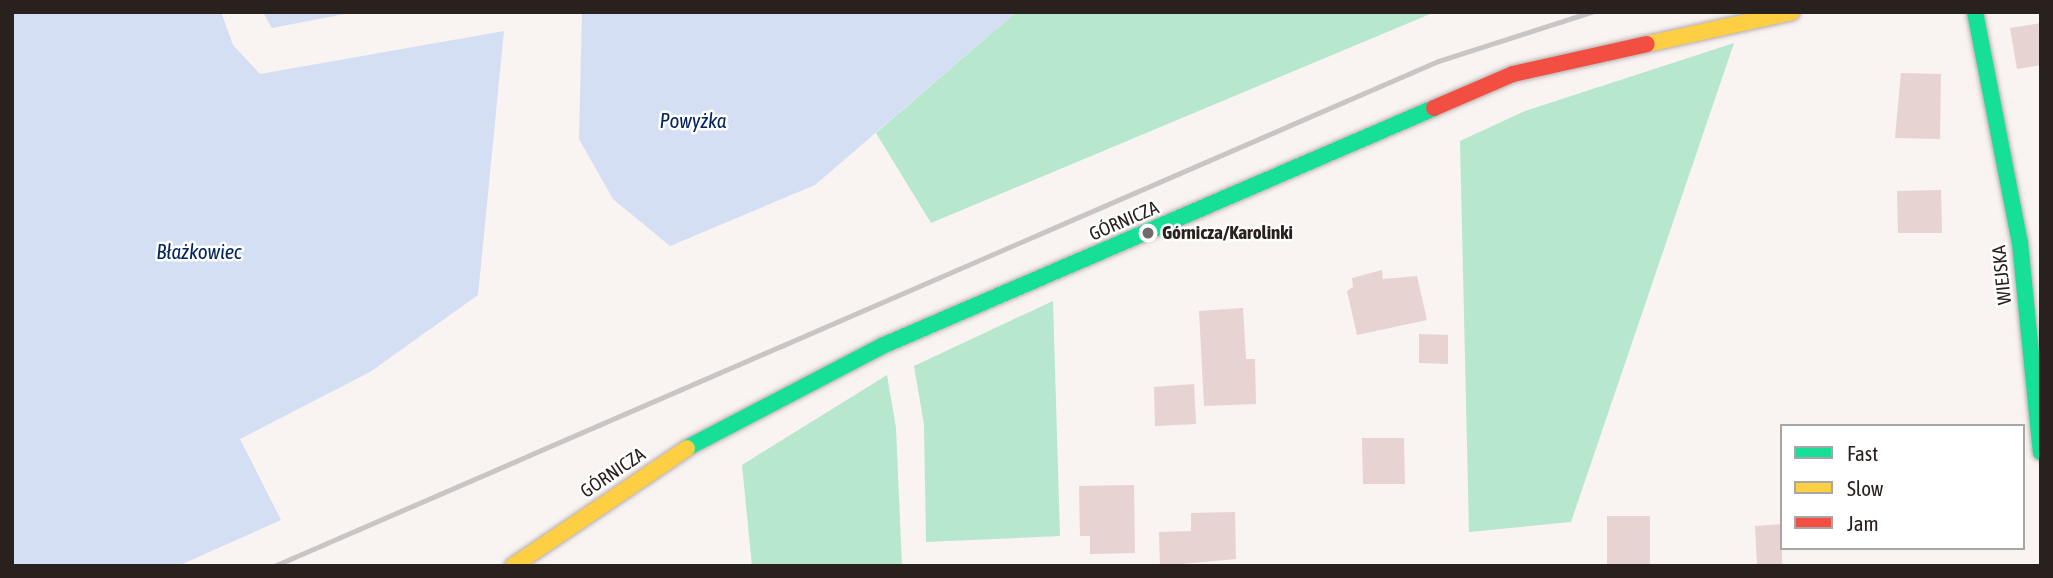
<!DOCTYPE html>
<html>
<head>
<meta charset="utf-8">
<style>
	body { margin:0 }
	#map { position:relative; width:2053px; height:578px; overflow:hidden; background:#f9f3f2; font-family:"Asap Condensed",sans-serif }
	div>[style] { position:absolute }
	.green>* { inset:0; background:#b7e7cd }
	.water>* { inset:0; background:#d4dff3 }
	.building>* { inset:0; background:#e7d3d2 }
	.roads { filter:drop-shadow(0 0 2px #b5aeac) drop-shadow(0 0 2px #b5aeac) }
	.fast>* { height:16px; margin:-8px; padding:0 8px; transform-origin:8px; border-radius:8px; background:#16e098 }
	.slow>* { height:16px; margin:-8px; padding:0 8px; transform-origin:8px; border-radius:8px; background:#ffcf43 }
	.jam>* { height:16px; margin:-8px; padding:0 8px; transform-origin:8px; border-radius:8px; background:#f24e42 }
	.rail>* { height:5px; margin:-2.5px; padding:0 2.5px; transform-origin:2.5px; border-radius:2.5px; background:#c7c5c5 }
	.dots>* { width:19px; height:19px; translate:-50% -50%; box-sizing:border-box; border:4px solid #fff; border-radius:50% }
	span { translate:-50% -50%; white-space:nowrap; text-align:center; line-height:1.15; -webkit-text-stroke:5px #fff; paint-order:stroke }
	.street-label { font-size:19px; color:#29211e }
	.poi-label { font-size:19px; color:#29211e; font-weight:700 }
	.left { translate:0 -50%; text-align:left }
	.water-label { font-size:21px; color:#032460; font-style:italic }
	.frame { position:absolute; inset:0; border:14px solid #29211e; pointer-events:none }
	.legend { position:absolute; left:1780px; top:424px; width:245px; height:126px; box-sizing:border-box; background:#fff; border:2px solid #a9a6a5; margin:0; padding:9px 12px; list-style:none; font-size:21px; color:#29211e }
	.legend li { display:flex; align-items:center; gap:14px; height:35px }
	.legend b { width:35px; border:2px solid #a9a6a5 }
</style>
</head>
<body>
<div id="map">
	<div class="green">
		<div style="clip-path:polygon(1016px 12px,1435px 12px,931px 223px,876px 133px)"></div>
		<div style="clip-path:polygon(1734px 43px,1571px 522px,1469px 532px,1460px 141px,1525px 111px)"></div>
		<div style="clip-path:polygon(1053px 301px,1060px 536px,926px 542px,924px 425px,914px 366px)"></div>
		<div style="clip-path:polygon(887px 375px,896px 428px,902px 566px,752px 566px,742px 465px)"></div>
	</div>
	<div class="water">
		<div style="clip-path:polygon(12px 12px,221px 12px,233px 45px,260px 74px,504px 31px,478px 295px,370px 372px,240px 439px,281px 520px,178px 566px,12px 566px)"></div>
		<div style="clip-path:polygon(263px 12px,355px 12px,272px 28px)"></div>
		<div style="clip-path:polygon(582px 12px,1016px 12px,815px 185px,670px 246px,613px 199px,579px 139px)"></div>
	</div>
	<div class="building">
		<div style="clip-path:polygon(2041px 23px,2041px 65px,2017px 69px,2010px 28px)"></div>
		<div style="clip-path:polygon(1901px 73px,1941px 74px,1940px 139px,1895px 138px)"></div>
		<div style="clip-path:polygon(1941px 190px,1942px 233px,1898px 233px,1897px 191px)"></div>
		<div style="clip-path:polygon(1382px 270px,1383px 279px,1417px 276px,1427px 320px,1357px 335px,1347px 291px,1353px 287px,1352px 278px)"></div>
		<div style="clip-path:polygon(1243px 308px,1246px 359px,1255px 359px,1256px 404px,1204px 406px,1199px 311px)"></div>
		<div style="clip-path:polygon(1419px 334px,1448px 335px,1448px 364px,1419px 363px)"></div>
		<div style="clip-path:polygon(1194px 384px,1196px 424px,1155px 426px,1154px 387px)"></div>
		<div style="clip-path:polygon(1362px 438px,1404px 438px,1405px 484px,1363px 484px)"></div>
		<div style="clip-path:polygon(1134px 485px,1135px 553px,1090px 554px,1090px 536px,1080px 536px,1079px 486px)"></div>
		<div style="clip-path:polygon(1235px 512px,1236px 559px,1160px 566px,1159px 532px,1191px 531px,1191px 513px)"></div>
		<div style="clip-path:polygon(1607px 516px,1650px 516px,1650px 566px,1607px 566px)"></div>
		<div style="clip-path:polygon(1782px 524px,1782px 566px,1757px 566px,1755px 526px)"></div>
	</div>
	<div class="roads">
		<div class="fast">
			<div style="left:1975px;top:12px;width:235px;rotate:79deg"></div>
			<div style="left:2020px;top:243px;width:210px;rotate:84.3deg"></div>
			<div style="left:687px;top:448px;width:220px;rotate:-27.6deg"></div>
			<div style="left:882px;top:346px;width:601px;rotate:-23.32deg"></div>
		</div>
		<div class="slow">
			<div style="left:1647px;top:44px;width:148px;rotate:-12.4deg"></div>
			<div style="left:513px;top:566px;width:210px;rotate:-34.1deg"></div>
		</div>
		<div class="jam">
			<div style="left:1434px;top:108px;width:86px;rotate:-23.3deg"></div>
			<div style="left:1513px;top:74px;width:137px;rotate:-12.6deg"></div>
		</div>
	</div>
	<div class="rail">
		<div style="left:274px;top:566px;width:1269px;rotate:-23.45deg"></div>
		<div style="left:1438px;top:61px;width:161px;rotate:-17.8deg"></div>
	</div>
	<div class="dots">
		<div style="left:1148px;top:233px;background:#726a68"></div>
	</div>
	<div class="street-label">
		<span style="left:1124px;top:221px;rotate:-23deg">GÓRNICZA</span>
		<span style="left:2002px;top:275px;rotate:-96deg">WIEJSKA</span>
		<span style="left:613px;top:473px;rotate:-34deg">GÓRNICZA</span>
	</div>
	<div class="poi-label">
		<span class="left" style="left:1162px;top:233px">Górnicza/Karolinki</span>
	</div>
	<div class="water-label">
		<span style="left:693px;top:120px">Powyżka</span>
		<span style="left:199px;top:251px">Błażkowiec</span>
	</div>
	<div class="frame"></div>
	<ul class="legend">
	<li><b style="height:9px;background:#16e098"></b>Fast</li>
	<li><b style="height:9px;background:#ffcf43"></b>Slow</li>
	<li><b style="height:9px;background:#f24e42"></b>Jam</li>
	</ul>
</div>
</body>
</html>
